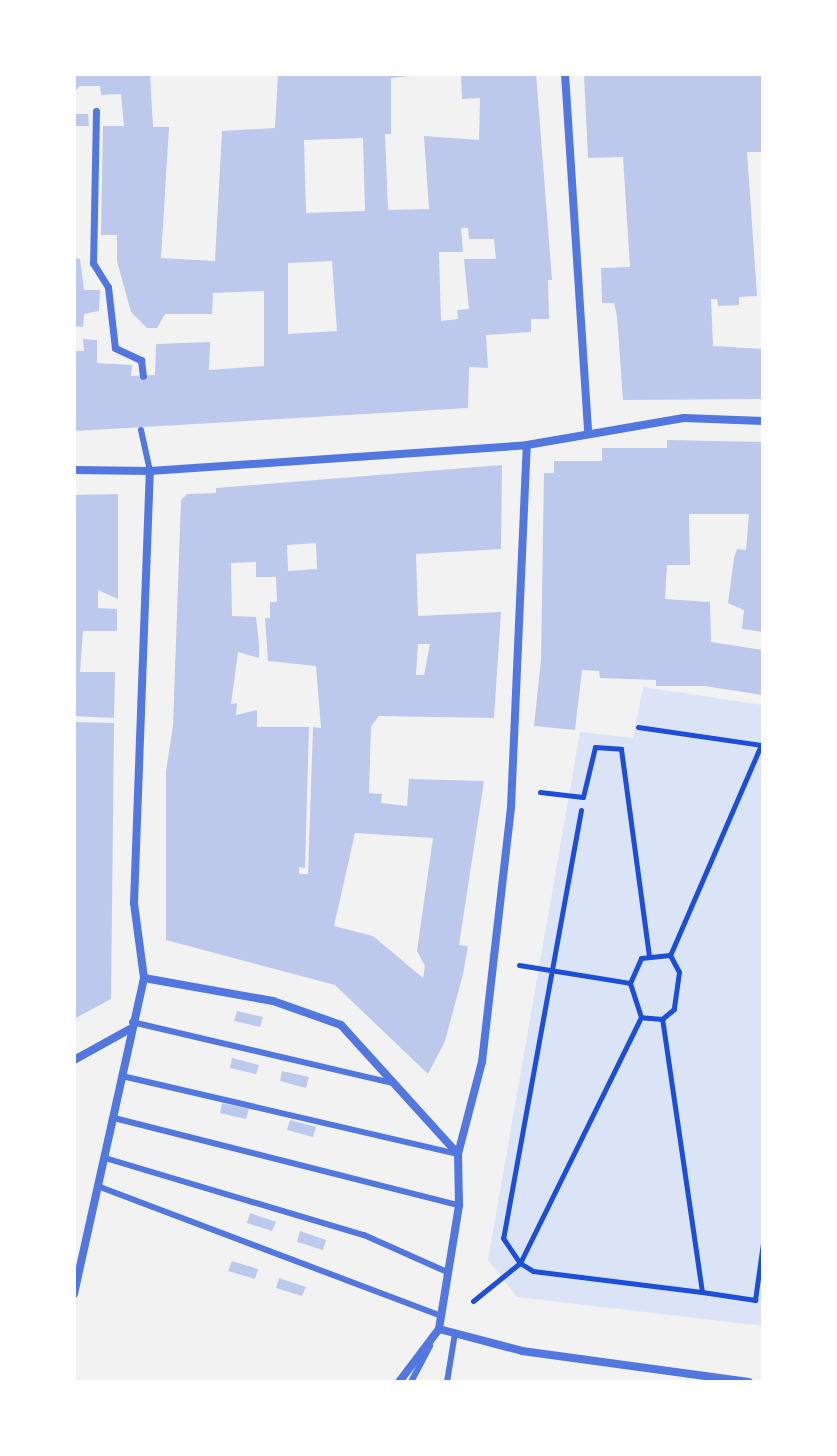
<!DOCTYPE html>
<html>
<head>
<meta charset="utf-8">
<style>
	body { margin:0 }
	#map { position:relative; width:837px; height:1456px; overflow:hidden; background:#f2f2f2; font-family:Barlow,sans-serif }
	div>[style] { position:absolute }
	.green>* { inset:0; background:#dbe4f7 }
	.building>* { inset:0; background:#bdc9ec }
	.path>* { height:5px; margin:-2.5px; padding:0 2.5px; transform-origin:2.5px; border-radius:2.5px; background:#1d4ed8 }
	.service>* { height:6px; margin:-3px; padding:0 3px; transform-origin:3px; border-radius:3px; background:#5277de }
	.pedestrian>* { height:7px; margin:-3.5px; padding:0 3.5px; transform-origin:3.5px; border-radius:3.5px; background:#5277de }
	.minor>* { height:8px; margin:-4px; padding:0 4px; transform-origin:4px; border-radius:4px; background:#5277de }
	span { translate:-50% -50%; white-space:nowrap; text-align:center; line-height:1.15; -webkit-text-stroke:8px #fff; paint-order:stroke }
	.frame { position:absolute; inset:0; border:76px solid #fff; pointer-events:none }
</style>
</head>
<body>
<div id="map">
	<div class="green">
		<div style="clip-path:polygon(643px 687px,763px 705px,763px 1326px,517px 1297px,488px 1260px,580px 732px,633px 738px)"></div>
	</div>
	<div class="building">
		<div style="clip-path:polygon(evenodd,74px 74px,150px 74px,153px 127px,169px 127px,161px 258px,215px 261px,222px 131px,275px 128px,278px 74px,430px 74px,391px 78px,391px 134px,385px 134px,388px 210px,429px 209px,424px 136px,479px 140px,480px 98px,462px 99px,461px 74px,536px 74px,552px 280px,548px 280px,549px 319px,531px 319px,531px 332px,486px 335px,488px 368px,469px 367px,468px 408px,74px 431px,74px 351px,84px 351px,83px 339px,97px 340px,97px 363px,132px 365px,131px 376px,155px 375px,156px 344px,210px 342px,209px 370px,264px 366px,264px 291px,213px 293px,212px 314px,165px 314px,157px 328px,147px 328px,131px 312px,117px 261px,117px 235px,101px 235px,103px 126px,124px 126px,121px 94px,101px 95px,100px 86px,80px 86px,74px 92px,74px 74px,363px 138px,365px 211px,306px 213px,304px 140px,363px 138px,74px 74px,461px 228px,468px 228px,469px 239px,494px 239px,496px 259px,464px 259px,469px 309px,457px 310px,458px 319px,441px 321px,439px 252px,463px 252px,461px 228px,74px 74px,332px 261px,337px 331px,288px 334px,288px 263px,332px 261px)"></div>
		<div style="clip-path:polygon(584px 74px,763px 74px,763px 152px,747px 152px,757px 296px,739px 297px,739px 305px,718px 306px,717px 299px,711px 299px,713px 346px,763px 349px,763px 399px,623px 400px,617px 316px,614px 303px,602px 303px,601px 268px,630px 267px,623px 157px,588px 158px)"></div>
		<div style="clip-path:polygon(74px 114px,88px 114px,89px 126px,74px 126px)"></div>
		<div style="clip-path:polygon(74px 258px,80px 259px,84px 290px,100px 290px,99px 311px,84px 314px,83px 327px,74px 326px)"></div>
		<div style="clip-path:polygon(667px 440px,763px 442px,763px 632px,742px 629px,744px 610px,728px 603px,734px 558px,737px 549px,746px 550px,749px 514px,689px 514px,690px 565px,667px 565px,665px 599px,710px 602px,711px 642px,763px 650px,763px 695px,704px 686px,656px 686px,656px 680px,600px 678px,599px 671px,582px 670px,575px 730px,534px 726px,541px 660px,544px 473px,554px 473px,554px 461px,602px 461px,602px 448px,667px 448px)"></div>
		<div style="clip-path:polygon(evenodd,502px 465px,501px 549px,416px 554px,418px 616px,501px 612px,494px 718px,379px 716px,371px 726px,369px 793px,382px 794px,381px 803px,407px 806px,409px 779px,484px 781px,459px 945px,468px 946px,463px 974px,445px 1041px,428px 1074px,335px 985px,166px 940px,166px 771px,173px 726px,181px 500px,187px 494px,216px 493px,216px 488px,502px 465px,316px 543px,317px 569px,288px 571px,287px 545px,316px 543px,502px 465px,256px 562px,256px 577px,276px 577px,277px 602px,270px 602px,270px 618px,265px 618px,268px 661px,316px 666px,321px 728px,313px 727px,308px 874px,299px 874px,299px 867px,305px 868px,309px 727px,257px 727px,257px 710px,236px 715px,237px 703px,231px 704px,238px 652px,259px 658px,259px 643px,256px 617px,232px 616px,231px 563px,256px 562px,502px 465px,418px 644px,430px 644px,424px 675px,416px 675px,418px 644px,502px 465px,355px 833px,433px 838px,417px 951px,425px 966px,423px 978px,373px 936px,334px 926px,355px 833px)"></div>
		<div style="clip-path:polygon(118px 494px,118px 599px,98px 590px,98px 608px,117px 609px,117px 631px,83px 631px,80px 672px,115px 672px,114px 718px,74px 716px,74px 495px)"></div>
		<div style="clip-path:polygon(74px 722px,114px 723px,111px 999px,74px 1019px)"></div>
		<div style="clip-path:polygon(237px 1011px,263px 1017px,260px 1027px,234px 1021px)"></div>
		<div style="clip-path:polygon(232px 1058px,259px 1065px,256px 1074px,230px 1068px)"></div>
		<div style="clip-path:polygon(282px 1071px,309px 1077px,306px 1088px,280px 1081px)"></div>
		<div style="clip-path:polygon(222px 1103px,249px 1109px,246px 1119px,220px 1113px)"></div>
		<div style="clip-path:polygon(290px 1120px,316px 1127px,313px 1137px,287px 1130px)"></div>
		<div style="clip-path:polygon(250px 1213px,276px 1222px,272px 1231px,247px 1223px)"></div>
		<div style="clip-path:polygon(300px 1231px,326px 1240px,323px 1250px,297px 1242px)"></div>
		<div style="clip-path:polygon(232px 1261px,258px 1269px,255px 1279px,228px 1271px)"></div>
		<div style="clip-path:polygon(279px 1278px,306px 1287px,302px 1296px,276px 1288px)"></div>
	</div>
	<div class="path">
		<div style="left:638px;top:727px;width:124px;rotate:8.3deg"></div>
		<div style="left:761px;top:745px;width:229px;rotate:113.4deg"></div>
		<div style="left:540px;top:792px;width:43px;rotate:6.6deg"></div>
		<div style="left:583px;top:797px;width:51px;rotate:-76.5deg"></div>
		<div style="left:595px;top:747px;width:26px;rotate:4deg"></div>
		<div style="left:621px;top:749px;width:209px;rotate:82.3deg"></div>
		<div style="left:581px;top:810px;width:435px;rotate:100.3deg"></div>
		<div style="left:503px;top:1238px;width:30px;rotate:56deg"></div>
		<div style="left:520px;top:1263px;width:15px;rotate:32deg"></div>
		<div style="left:533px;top:1271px;width:170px;rotate:7.1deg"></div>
		<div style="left:702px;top:1292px;width:276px;rotate:-98.3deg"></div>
		<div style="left:519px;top:965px;width:112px;rotate:9.2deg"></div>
		<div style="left:630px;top:983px;width:27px;rotate:-66deg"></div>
		<div style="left:641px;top:958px;width:29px;rotate:-6deg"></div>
		<div style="left:670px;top:955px;width:19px;rotate:62deg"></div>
		<div style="left:679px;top:972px;width:37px;rotate:98deg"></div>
		<div style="left:674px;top:1009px;width:16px;rotate:140deg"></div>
		<div style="left:662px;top:1019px;width:21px;rotate:-175deg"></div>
		<div style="left:641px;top:1017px;width:36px;rotate:-108deg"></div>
		<div style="left:702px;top:1292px;width:54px;rotate:8.6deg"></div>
		<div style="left:755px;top:1300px;width:58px;rotate:-82deg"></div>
		<div style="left:473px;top:1301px;width:60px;rotate:-39deg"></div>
		<div style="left:520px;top:1263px;width:274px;rotate:-63.8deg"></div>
	</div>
	<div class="service">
		<div style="left:141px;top:430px;width:42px;rotate:77.6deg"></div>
		<div style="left:132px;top:1022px;width:268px;rotate:13.2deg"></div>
		<div style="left:122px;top:1076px;width:345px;rotate:13.1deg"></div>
		<div style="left:114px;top:1118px;width:356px;rotate:14.2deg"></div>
		<div style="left:105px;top:1158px;width:270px;rotate:16.6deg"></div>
		<div style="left:364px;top:1235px;width:91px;rotate:24deg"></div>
		<div style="left:100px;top:1187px;width:365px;rotate:20.7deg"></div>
		<div style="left:411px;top:1382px;width:41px;rotate:-62.2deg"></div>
		<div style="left:447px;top:1382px;width:50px;rotate:-80.7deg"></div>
	</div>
	<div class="pedestrian">
		<div style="left:96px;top:111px;width:152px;rotate:91.1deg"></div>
		<div style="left:93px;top:263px;width:28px;rotate:58deg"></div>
		<div style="left:108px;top:287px;width:61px;rotate:83.5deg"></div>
		<div style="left:115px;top:348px;width:29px;rotate:25deg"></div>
		<div style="left:141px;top:360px;width:16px;rotate:83deg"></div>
	</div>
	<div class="minor">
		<div style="left:565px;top:74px;width:360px;rotate:86.3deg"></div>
		<div style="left:74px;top:470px;width:76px;rotate:0.8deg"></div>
		<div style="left:150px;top:471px;width:378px;rotate:-3.9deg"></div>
		<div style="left:527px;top:445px;width:159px;rotate:-9.8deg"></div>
		<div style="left:684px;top:418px;width:79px;rotate:2.2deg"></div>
		<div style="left:144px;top:978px;width:131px;rotate:10.1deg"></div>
		<div style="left:273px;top:1001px;width:72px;rotate:19.4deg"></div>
		<div style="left:341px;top:1025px;width:174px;rotate:47.8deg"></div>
		<div style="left:74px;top:1060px;width:64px;rotate:-29deg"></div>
		<div style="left:74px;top:1294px;width:324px;rotate:-77.5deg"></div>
		<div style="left:144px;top:978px;width:76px;rotate:-97.6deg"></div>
		<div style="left:134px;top:903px;width:432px;rotate:-87.9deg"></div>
		<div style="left:439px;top:1329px;width:86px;rotate:14.8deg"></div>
		<div style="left:522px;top:1351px;width:229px;rotate:7.8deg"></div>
		<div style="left:399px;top:1382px;width:66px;rotate:-53deg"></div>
		<div style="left:439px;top:1329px;width:126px;rotate:-80.8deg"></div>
		<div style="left:459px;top:1205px;width:51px;rotate:-91.1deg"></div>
		<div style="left:458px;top:1154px;width:95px;rotate:-75.4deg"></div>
		<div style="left:482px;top:1062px;width:257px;rotate:-83.5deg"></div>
		<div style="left:511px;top:807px;width:362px;rotate:-87.5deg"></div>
	</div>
	<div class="frame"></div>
</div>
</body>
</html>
